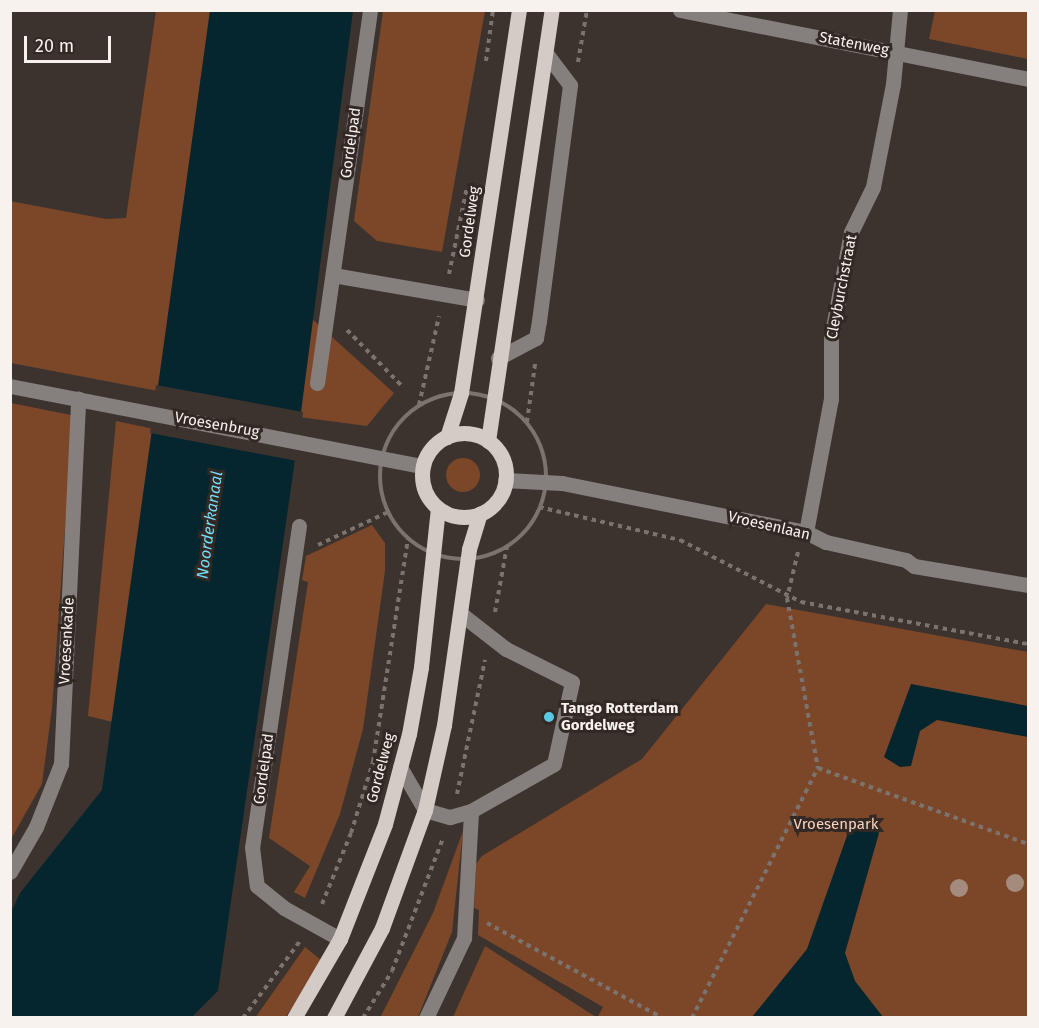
<!DOCTYPE html>
<html>
<head>
<meta charset="utf-8">
<style>
	body { margin:0 }
	#map { position:relative; width:1039px; height:1028px; overflow:hidden; background:#3c332e; font-family:"Fira Sans",sans-serif }
	div>[style] { position:absolute }
	.green>* { inset:0; background:#7b4728 }
	.round { border-radius:50% }
	.water>* { inset:0; background:#05262e }
	.pier>* { inset:0; background:#3c332e }
	.path>* { height:4px; margin-top:-2px; transform-origin:0; background:repeating-linear-gradient(90deg,#7b736e 0 4.5px,transparent 0 9px) }
	.path>.ring { margin:-2px; padding:0; box-sizing:content-box; background:none; border:4px solid #7b736e; border-radius:50% }
	.minor>* { height:15px; margin:-7.5px; padding:0 7.5px; transform-origin:7.5px; border-radius:7.5px; background:#85807e }
	.major>* { height:15px; margin:-7.5px; padding:0 7.5px; transform-origin:7.5px; border-radius:7.5px; background:#d5cbc6 }
	.major>.ring { margin:-7.5px; padding:0; box-sizing:content-box; background:none; border:15px solid #d5cbc6; border-radius:50% }
	.trees>* { width:18px; height:18px; margin:-9px; border-radius:50%; background:#a48b7d }
	.dots>* { width:16px; height:16px; translate:-50% -50%; box-sizing:border-box; border:3px solid #322924; border-radius:50% }
	span { translate:-50% -50%; white-space:nowrap; text-align:center; line-height:1.15; -webkit-text-stroke:6px #322924; paint-order:stroke }
	.street-label { font-size:15px; color:#f8f2ef }
	.poi-label { font-size:15px; color:#f8f2ef; font-weight:700 }
	.left { translate:0 -50%; text-align:left }
	.park-label { font-size:15px; color:#fad3be }
	.water-label { font-size:16px; color:#74ddf9; font-style:italic }
	.frame { position:absolute; inset:0; border:12px solid #f8f2ef; pointer-events:none }
	.scale { position:absolute; left:24px; top:36px; width:87px; height:27px; box-sizing:border-box; border:3px solid #f8f2ef; border-top:0; padding-left:8px; font-size:18px; line-height:21px; white-space:nowrap; color:#f8f2ef; -webkit-text-stroke:4px #322924; paint-order:stroke }
</style>
</head>
<body>
<div id="map">
	<div class="green">
		<div style="clip-path:polygon(156px 11px,210px 11px,158px 391px,11px 363px,10px 201px,106px 219px,126px 218px)"></div>
		<div style="clip-path:polygon(383px 11px,485px 11px,442px 252px,377px 241px,354px 221px)"></div>
		<div style="clip-path:polygon(935px 11px,1028px 11px,1028px 59px,929px 39px)"></div>
		<div style="clip-path:polygon(311px 318px,394px 393px,367px 426px,299px 417px)"></div>
		<div style="clip-path:polygon(11px 403px,71px 415px,73px 419px,52px 708px,42px 784px,11px 839px)"></div>
		<div style="clip-path:polygon(116px 421px,154px 429px,113px 722px,88px 716px)"></div>
		<div class="round" style="left:446px;top:458px;width:34px;height:34px"></div>
		<div style="clip-path:polygon(372px 525px,385px 543px,385px 571px,363px 729px,340px 814px,305px 898px,294px 892px,310px 866px,269px 838px,308px 582px,302px 580px,306px 556px)"></div>
		<div style="clip-path:polygon(766px 604px,1028px 652px,1028px 1017px,597px 1018px,603px 1007px,478px 935px,479px 910px,474px 908px,476px 864px,482px 856px,642px 759px)"></div>
		<div style="clip-path:polygon(463px 831px,452px 932px,418px 1017px,380px 1018px,433px 913px)"></div>
		<div style="clip-path:polygon(485px 946px,596px 1017px,453px 1017px)"></div>
		<div style="clip-path:polygon(305px 947px,321px 960px,297px 1002px,285px 1017px,255px 1018px)"></div>
	</div>
	<div class="water">
		<div style="clip-path:polygon(210px 11px,353px 11px,293px 474px,218px 991px,192px 1017px,11px 1018px,11px 912px,20px 893px,102px 790px)"></div>
		<div style="clip-path:polygon(911px 684px,1028px 706px,1028px 737px,937px 720px,920px 731px,911px 766px,900px 767px,884px 757px)"></div>
		<div style="clip-path:polygon(871px 823px,879px 833px,845px 953px,855px 981px,883px 1017px,752px 1017px,807px 949px,849px 830px)"></div>
	</div>
	<div class="pier">
		<div style="clip-path:polygon(156px 385px,303px 412px,297px 461px,150px 433px)"></div>
	</div>
	<div class="path">
		<div style="left:486px;top:61px;width:51px;rotate:-82.2deg"></div>
		<div style="left:578px;top:62px;width:53px;rotate:-80.2deg"></div>
		<div style="left:449px;top:274px;width:89px;rotate:-78.3deg"></div>
		<div style="left:347px;top:330px;width:80px;rotate:45.5deg"></div>
		<div class="ring" style="left:380px;top:393px;width:162px;height:162px"></div>
		<div style="left:419px;top:405px;width:91px;rotate:-77.3deg"></div>
		<div style="left:527px;top:422px;width:59px;rotate:-82.1deg"></div>
		<div style="left:539px;top:507px;width:145px;rotate:13.2deg"></div>
		<div style="left:680px;top:540px;width:136px;rotate:27.1deg"></div>
		<div style="left:801px;top:602px;width:231px;rotate:10.5deg"></div>
		<div style="left:318px;top:545px;width:77px;rotate:-25.2deg"></div>
		<div style="left:798px;top:552px;width:47px;rotate:103.4deg"></div>
		<div style="left:787px;top:598px;width:173px;rotate:79.7deg"></div>
		<div style="left:818px;top:768px;width:223px;rotate:19.9deg"></div>
		<div style="left:495px;top:612px;width:67px;rotate:-79.7deg"></div>
		<div style="left:457px;top:794px;width:137px;rotate:-78.2deg"></div>
		<div style="left:322px;top:904px;width:77px;rotate:-67.8deg"></div>
		<div style="left:351px;top:833px;width:74px;rotate:-72.8deg"></div>
		<div style="left:373px;top:762px;width:226px;rotate:-81.1deg"></div>
		<div style="left:487px;top:923px;width:200px;rotate:28.4deg"></div>
		<div style="left:243px;top:1018px;width:96px;rotate:-53.5deg"></div>
		<div style="left:363px;top:1018px;width:55px;rotate:-58.3deg"></div>
		<div style="left:392px;top:971px;width:142px;rotate:-69deg"></div>
		<div style="left:692px;top:1018px;width:280px;rotate:-63.3deg"></div>
	</div>
	<div class="minor">
		<div style="left:680px;top:10px;width:355px;rotate:11.2deg"></div>
		<div style="left:333px;top:275px;width:146px;rotate:9.8deg"></div>
		<div style="left:498px;top:358px;width:43px;rotate:-27.8deg"></div>
		<div style="left:536px;top:338px;width:17px;rotate:-80deg"></div>
		<div style="left:539px;top:321px;width:238px;rotate:-82.5deg"></div>
		<div style="left:570px;top:85px;width:41px;rotate:-127.1deg"></div>
		<div style="left:317px;top:383px;width:377px;rotate:-81.9deg"></div>
		<div style="left:10px;top:386px;width:421px;rotate:11deg"></div>
		<div style="left:505px;top:480px;width:57px;rotate:3deg"></div>
		<div style="left:562px;top:483px;width:249px;rotate:11.4deg"></div>
		<div style="left:806px;top:532px;width:22px;rotate:27deg"></div>
		<div style="left:826px;top:542px;width:82px;rotate:12.7deg"></div>
		<div style="left:906px;top:560px;width:10px;rotate:37deg"></div>
		<div style="left:914px;top:566px;width:116px;rotate:9.5deg"></div>
		<div style="left:299px;top:526px;width:324px;rotate:98.3deg"></div>
		<div style="left:252px;top:847px;width:39px;rotate:83deg"></div>
		<div style="left:257px;top:886px;width:35px;rotate:39deg"></div>
		<div style="left:284px;top:908px;width:64px;rotate:29deg"></div>
		<div style="left:806px;top:532px;width:135px;rotate:-79.4deg"></div>
		<div style="left:831px;top:399px;width:61px;rotate:-90deg"></div>
		<div style="left:831px;top:338px;width:108px;rotate:-79.3deg"></div>
		<div style="left:851px;top:232px;width:50px;rotate:-63.9deg"></div>
		<div style="left:873px;top:187px;width:105px;rotate:-79deg"></div>
		<div style="left:893px;top:84px;width:74px;rotate:-84.6deg"></div>
		<div style="left:400px;top:767px;width:50px;rotate:59.8deg"></div>
		<div style="left:425px;top:810px;width:26px;rotate:16deg"></div>
		<div style="left:450px;top:817px;width:22px;rotate:-16deg"></div>
		<div style="left:471px;top:811px;width:95px;rotate:-29.5deg"></div>
		<div style="left:554px;top:764px;width:84px;rotate:-77.6deg"></div>
		<div style="left:572px;top:682px;width:74px;rotate:-153.4deg"></div>
		<div style="left:506px;top:649px;width:57px;rotate:-142.1deg"></div>
		<div style="left:10px;top:872px;width:52px;rotate:-60deg"></div>
		<div style="left:36px;top:827px;width:68px;rotate:-68.4deg"></div>
		<div style="left:61px;top:764px;width:366px;rotate:-87.3deg"></div>
		<div style="left:426px;top:1018px;width:89px;rotate:-64.6deg"></div>
		<div style="left:464px;top:938px;width:127px;rotate:-86.8deg"></div>
	</div>
	<div class="major">
		<div class="ring" style="left:422px;top:433px;width:69px;height:69px"></div>
		<div style="left:447px;top:437px;width:46px;rotate:-72.3deg"></div>
		<div style="left:461px;top:393px;width:387px;rotate:-81.4deg"></div>
		<div style="left:488px;top:441px;width:436px;rotate:-81.6deg"></div>
		<div style="left:294px;top:1018px;width:91px;rotate:-59.8deg"></div>
		<div style="left:340px;top:939px;width:123px;rotate:-68.6deg"></div>
		<div style="left:385px;top:824px;width:93px;rotate:-75.1deg"></div>
		<div style="left:409px;top:734px;width:68px;rotate:-79.8deg"></div>
		<div style="left:421px;top:667px;width:159px;rotate:-83.9deg"></div>
		<div style="left:334px;top:1018px;width:102px;rotate:-61.9deg"></div>
		<div style="left:382px;top:928px;width:126px;rotate:-70deg"></div>
		<div style="left:425px;top:810px;width:87px;rotate:-77.4deg"></div>
		<div style="left:444px;top:725px;width:178px;rotate:-81.9deg"></div>
		<div style="left:469px;top:549px;width:37px;rotate:-73deg"></div>
	</div>
	<div class="trees">
		<div style="left:1015px;top:883px"></div>
		<div style="left:959px;top:888px"></div>
	</div>
	<div class="dots">
		<div style="left:549px;top:717px;background:#59c8e5"></div>
	</div>
	<div class="street-label">
		<span style="left:854px;top:44px;rotate:11deg">Statenweg</span>
		<span style="left:351px;top:143px;rotate:-82deg">Gordelpad</span>
		<span style="left:470px;top:222px;rotate:-82deg">Gordelweg</span>
		<span style="left:842px;top:287px;rotate:-79deg">Cleyburchstraat</span>
		<span style="left:217px;top:425px;rotate:10deg">Vroesenbrug</span>
		<span style="left:769px;top:526px;rotate:13deg">Vroesenlaan</span>
		<span style="left:67px;top:641px;rotate:-87deg">Vroesenkade</span>
		<span style="left:381px;top:768px;rotate:-75deg">Gordelweg</span>
		<span style="left:264px;top:769px;rotate:-82deg">Gordelpad</span>
	</div>
	<div class="poi-label">
		<span class="left" style="left:561px;top:717px">Tango Rotterdam<br>Gordelweg</span>
	</div>
	<div class="park-label">
		<span style="left:836px;top:825px">Vroesenpark</span>
	</div>
	<div class="water-label">
		<span style="left:210px;top:525px;rotate:-82deg">Noorderkanaal</span>
	</div>
	<div class="frame"></div>
	<div class="scale">20 m</div>
</div>
</body>
</html>
